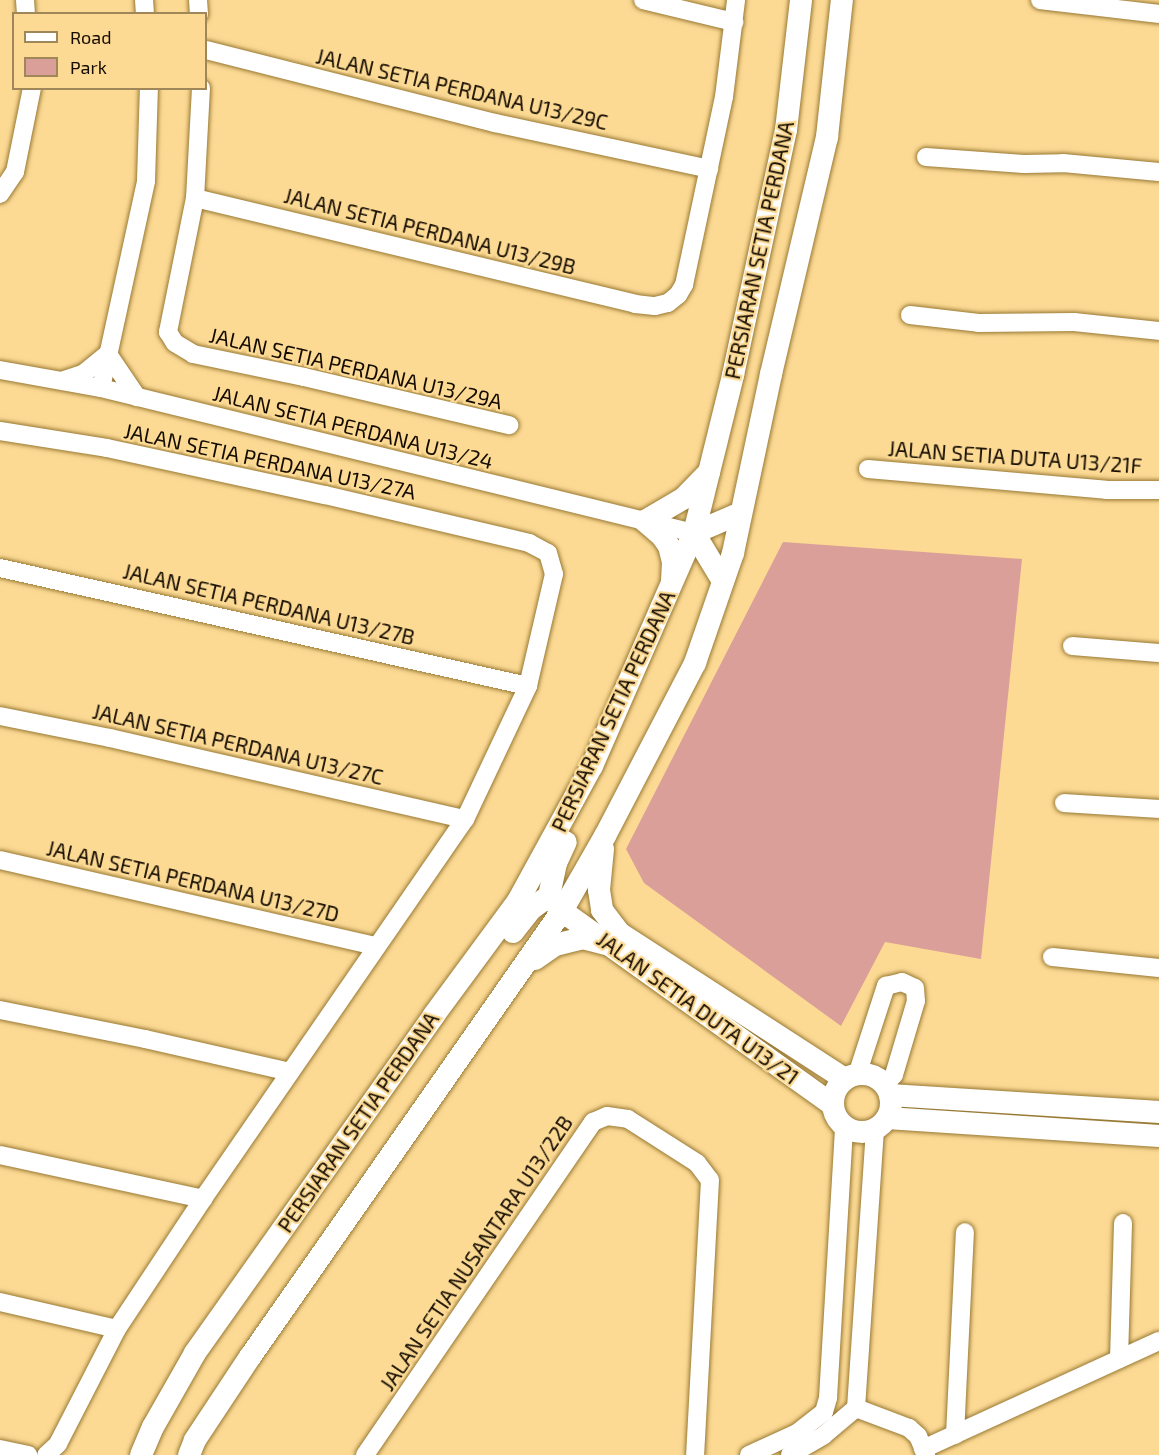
<!DOCTYPE html>
<html>
<head>
<meta charset="utf-8">
<style>
	body { margin:0 }
	#map { position:relative; width:1159px; height:1455px; overflow:hidden; background:#fcda94; font-family:"Exo 2",sans-serif }
	div>[style] { position:absolute }
	.green>* { inset:0; background:#da9f99 }
	.roads { filter:drop-shadow(0 0 2px #987934) drop-shadow(0 0 2px #987934) }
	.minor>* { height:18px; margin:-9px; padding:0 9px; transform-origin:9px; border-radius:9px; background:#fff }
	.major>* { height:22px; margin:-11px; padding:0 11px; transform-origin:11px; border-radius:11px; background:#fff }
	.major>.ring { margin:-11px; padding:0; box-sizing:content-box; background:none; border:22px solid #fff; border-radius:50% }
	span { translate:-50% -50%; white-space:nowrap; text-align:center; line-height:1.15; -webkit-text-stroke:4.5px #fcda94; paint-order:stroke }
	.street-label { font-size:21px; color:#140b00 }
	.legend { position:absolute; left:12px; top:12px; width:195px; height:78px; box-sizing:border-box; background:#fcda94; border:2px solid #9f8759; margin:0; padding:8px 10px; list-style:none; font-size:18px; color:#140b00 }
	.legend li { display:flex; align-items:center; gap:12px; height:30px }
	.legend b { width:30px; border:2px solid #9f8759 }
</style>
</head>
<body>
<div id="map">
	<div class="green">
		<div style="clip-path:polygon(783px 542px,1022px 559px,981px 959px,885px 942px,841px 1026px,644px 883px,626px 849px)"></div>
	</div>
	<div class="roads">
		<div class="minor">
			<div style="left:25px;top:0;width:14px;rotate:86deg"></div>
			<div style="left:144px;top:0;width:14px;rotate:86deg"></div>
			<div style="left:198px;top:0;width:14px;rotate:86deg"></div>
			<div style="left:643px;top:0;width:94px;rotate:13.6deg"></div>
			<div style="left:1040px;top:0;width:120px;rotate:6.7deg"></div>
			<div style="left:206px;top:50px;width:298px;rotate:14.2deg"></div>
			<div style="left:495px;top:123px;width:219px;rotate:12.1deg"></div>
			<div style="left:201px;top:88px;width:110px;rotate:93.1deg"></div>
			<div style="left:195px;top:198px;width:137px;rotate:101.4deg"></div>
			<div style="left:168px;top:332px;width:13px;rotate:58deg"></div>
			<div style="left:175px;top:343px;width:21px;rotate:31deg"></div>
			<div style="left:193px;top:354px;width:113px;rotate:11.7deg"></div>
			<div style="left:304px;top:377px;width:211px;rotate:13.2deg"></div>
			<div style="left:926px;top:157px;width:98px;rotate:4.1deg"></div>
			<div style="left:1024px;top:164px;width:39px;rotate:-1deg"></div>
			<div style="left:1063px;top:163px;width:96px;rotate:5.4deg"></div>
			<div style="left:0;top:194px;width:27px;rotate:-56deg"></div>
			<div style="left:15px;top:172px;width:86px;rotate:-78.6deg"></div>
			<div style="left:195px;top:198px;width:453px;rotate:13.5deg"></div>
			<div style="left:635px;top:304px;width:20px;rotate:6deg"></div>
			<div style="left:655px;top:306px;width:13px;rotate:-13deg"></div>
			<div style="left:668px;top:303px;width:13px;rotate:-39deg"></div>
			<div style="left:678px;top:295px;width:12px;rotate:-59deg"></div>
			<div style="left:684px;top:285px;width:192px;rotate:-78deg"></div>
			<div style="left:724px;top:97px;width:98px;rotate:-82.9deg"></div>
			<div style="left:910px;top:315px;width:69px;rotate:6.6deg"></div>
			<div style="left:979px;top:323px;width:95px;rotate:-0.6deg"></div>
			<div style="left:1074px;top:322px;width:85px;rotate:6deg"></div>
			<div style="left:108px;top:354px;width:52px;rotate:56deg"></div>
			<div style="left:0;top:370px;width:103px;rotate:10.1deg"></div>
			<div style="left:101px;top:388px;width:610px;rotate:13.74deg"></div>
			<div style="left:64px;top:380px;width:20px;rotate:-18deg"></div>
			<div style="left:83px;top:374px;width:32px;rotate:-39deg"></div>
			<div style="left:101px;top:388px;width:212px;rotate:-77.7deg"></div>
			<div style="left:146px;top:181px;width:93px;rotate:-88.2deg"></div>
			<div style="left:0;top:431px;width:108px;rotate:9deg"></div>
			<div style="left:107px;top:448px;width:223px;rotate:12.2deg"></div>
			<div style="left:325px;top:495px;width:210px;rotate:13.2deg"></div>
			<div style="left:529px;top:543px;width:21px;rotate:28deg"></div>
			<div style="left:548px;top:553px;width:22px;rotate:74deg"></div>
			<div style="left:554px;top:574px;width:115px;rotate:103.1deg"></div>
			<div style="left:528px;top:686px;width:147px;rotate:115.3deg"></div>
			<div style="left:465px;top:819px;width:462px;rotate:124.6deg"></div>
			<div style="left:203px;top:1199px;width:156px;rotate:123.5deg"></div>
			<div style="left:117px;top:1329px;width:129px;rotate:117.2deg"></div>
			<div style="left:58px;top:1444px;width:16px;rotate:137deg"></div>
			<div style="left:868px;top:469px;width:239px;rotate:5deg"></div>
			<div style="left:1106px;top:490px;width:53px"></div>
			<div style="left:0;top:568px;width:541px;rotate:12.6deg"></div>
			<div style="left:1072px;top:646px;width:87px;rotate:4.6deg"></div>
			<div style="left:0;top:716px;width:112px;rotate:11.3deg"></div>
			<div style="left:110px;top:738px;width:364px;rotate:12.9deg"></div>
			<div style="left:1064px;top:803px;width:95px;rotate:3.6deg"></div>
			<div style="left:0;top:860px;width:386px;rotate:12.9deg"></div>
			<div style="left:1052px;top:957px;width:108px;rotate:5.9deg"></div>
			<div style="left:0;top:1010px;width:148px;rotate:11.3deg"></div>
			<div style="left:145px;top:1039px;width:149px;rotate:12.8deg"></div>
			<div style="left:857px;top:1075px;width:94px;rotate:-72deg"></div>
			<div style="left:886px;top:986px;width:16px;rotate:-14deg"></div>
			<div style="left:902px;top:982px;width:14px;rotate:25deg"></div>
			<div style="left:915px;top:988px;width:13px;rotate:86deg"></div>
			<div style="left:916px;top:1001px;width:77px;rotate:106.6deg"></div>
			<div style="left:894px;top:1075px;width:14px;rotate:135deg"></div>
			<div style="left:0;top:1155px;width:208px;rotate:12.2deg"></div>
			<div style="left:0;top:1302px;width:120px;rotate:13deg"></div>
			<div style="left:1119px;top:1359px;width:136px;rotate:-88.3deg"></div>
			<div style="left:856px;top:1408px;width:57px;rotate:20.7deg"></div>
			<div style="left:909px;top:1428px;width:12px;rotate:42deg"></div>
			<div style="left:918px;top:1436px;width:21px;rotate:67deg"></div>
			<div style="left:955px;top:1435px;width:203px;rotate:-87.2deg"></div>
			<div style="left:0;top:1449px;width:29px;rotate:12deg"></div>
			<div style="left:923px;top:1449px;width:260px;rotate:-24.6deg"></div>
			<div style="left:365px;top:1455px;width:404px;rotate:-55.6deg"></div>
			<div style="left:593px;top:1122px;width:15px;rotate:-23deg"></div>
			<div style="left:607px;top:1116px;width:21px;rotate:8deg"></div>
			<div style="left:628px;top:1119px;width:82px;rotate:32.5deg"></div>
			<div style="left:697px;top:1163px;width:21px;rotate:53deg"></div>
			<div style="left:710px;top:1180px;width:275px;rotate:93.1deg"></div>
			<div style="left:749px;top:1455px;width:53px;rotate:-24.6deg"></div>
			<div style="left:797px;top:1433px;width:34px;rotate:-38deg"></div>
			<div style="left:824px;top:1412px;width:15px;rotate:-74deg"></div>
			<div style="left:828px;top:1398px;width:273px;rotate:-86.6deg"></div>
			<div style="left:790px;top:1455px;width:39px;rotate:-30deg"></div>
			<div style="left:824px;top:1435px;width:42px;rotate:-40.2deg"></div>
			<div style="left:856px;top:1408px;width:280px;rotate:-86.1deg"></div>
		</div>
		<div class="major">
			<div style="left:694px;top:533px;width:56px;rotate:58.9deg"></div>
			<div style="left:694px;top:533px;width:51px;rotate:-23.1deg"></div>
			<div style="left:672px;top:581px;width:19px;rotate:-87deg"></div>
			<div style="left:673px;top:562px;width:16px;rotate:-104deg"></div>
			<div style="left:669px;top:546px;width:12px;rotate:-125deg"></div>
			<div style="left:662px;top:536px;width:23px;rotate:-139deg"></div>
			<div style="left:645px;top:521px;width:45px;rotate:-30.5deg"></div>
			<div style="left:684px;top:498px;width:36px;rotate:-46deg"></div>
			<div style="left:603px;top:849px;width:41px;rotate:95.6deg"></div>
			<div style="left:599px;top:890px;width:20px;rotate:81deg"></div>
			<div style="left:602px;top:910px;width:30px;rotate:53deg"></div>
			<div style="left:553px;top:901px;width:13px;rotate:48deg"></div>
			<div style="left:562px;top:911px;width:333px;rotate:35.6deg"></div>
			<div style="left:613px;top:929px;width:276px;rotate:32.9deg"></div>
			<div style="left:513px;top:932px;width:29px;rotate:-52deg"></div>
			<div style="left:531px;top:909px;width:22px;rotate:-36deg"></div>
			<div style="left:549px;top:896px;width:34px;rotate:-78deg"></div>
			<div style="left:556px;top:863px;width:23px;rotate:-65deg"></div>
			<div style="left:535px;top:959px;width:24px;rotate:-35deg"></div>
			<div style="left:555px;top:945px;width:29px;rotate:-14deg"></div>
			<div style="left:583px;top:938px;width:24px;rotate:15deg"></div>
			<div class="ring" style="left:833px;top:1074px;width:36px;height:36px"></div>
			<div style="left:890px;top:1095px;width:270px;rotate:3.6deg"></div>
			<div style="left:887px;top:1118px;width:273px;rotate:3.8deg"></div>
			<div style="left:141px;top:1455px;width:30px;rotate:-67deg"></div>
			<div style="left:153px;top:1427px;width:85px;rotate:-60.4deg"></div>
			<div style="left:195px;top:1353px;width:414px;rotate:-54.7deg"></div>
			<div style="left:434px;top:1015px;width:142px;rotate:-53.6deg"></div>
			<div style="left:518px;top:901px;width:154px;rotate:-61.3deg"></div>
			<div style="left:592px;top:766px;width:254px;rotate:-66.4deg"></div>
			<div style="left:694px;top:533px;width:163px;rotate:-76.1deg"></div>
			<div style="left:733px;top:375px;width:251px;rotate:-77.8deg"></div>
			<div style="left:786px;top:130px;width:131px;rotate:-83.4deg"></div>
			<div style="left:189px;top:1455px;width:16px;rotate:-68deg"></div>
			<div style="left:195px;top:1440px;width:100px;rotate:-56.5deg"></div>
			<div style="left:250px;top:1357px;width:544px;rotate:-55.03deg"></div>
			<div style="left:562px;top:911px;width:86px;rotate:-60.2deg"></div>
			<div style="left:605px;top:836px;width:195px;rotate:-62.5deg"></div>
			<div style="left:695px;top:663px;width:116px;rotate:-70.9deg"></div>
			<div style="left:733px;top:553px;width:183px;rotate:-78deg"></div>
			<div style="left:771px;top:374px;width:244px;rotate:-76.7deg"></div>
			<div style="left:827px;top:137px;width:138px;rotate:-83.8deg"></div>
		</div>
	</div>
	<div class="street-label">
		<span style="left:462px;top:89px;rotate:13deg">JALAN SETIA PERDANA U13/29C</span>
		<span style="left:430px;top:231px;rotate:14deg">JALAN SETIA PERDANA U13/29B</span>
		<span style="left:759px;top:250px;rotate:-78deg">PERSIARAN SETIA PERDANA</span>
		<span style="left:356px;top:368px;rotate:13deg">JALAN SETIA PERDANA U13/29A</span>
		<span style="left:353px;top:427px;rotate:14deg">JALAN SETIA PERDANA U13/24</span>
		<span style="left:1015px;top:457px;rotate:4deg">JALAN SETIA DUTA U13/21F</span>
		<span style="left:270px;top:461px;rotate:12deg">JALAN SETIA PERDANA U13/27A</span>
		<span style="left:269px;top:604px;rotate:13deg">JALAN SETIA PERDANA U13/27B</span>
		<span style="left:613px;top:711px;rotate:-65deg">PERSIARAN SETIA PERDANA</span>
		<span style="left:238px;top:744px;rotate:13deg">JALAN SETIA PERDANA U13/27C</span>
		<span style="left:193px;top:881px;rotate:13deg">JALAN SETIA PERDANA U13/27D</span>
		<span style="left:698px;top:1008px;rotate:36deg">JALAN SETIA DUTA U13/21</span>
		<span style="left:358px;top:1122px;rotate:-55deg">PERSIARAN SETIA PERDANA</span>
		<span style="left:476px;top:1253px;rotate:-56deg">JALAN SETIA NUSANTARA U13/22B</span>
	</div>
	<ul class="legend">
	<li><b style="height:8px;background:#fff"></b>Road</li>
	<li><b style="height:16px;background:#da9f99"></b>Park</li>
	</ul>
</div>
</body>
</html>
